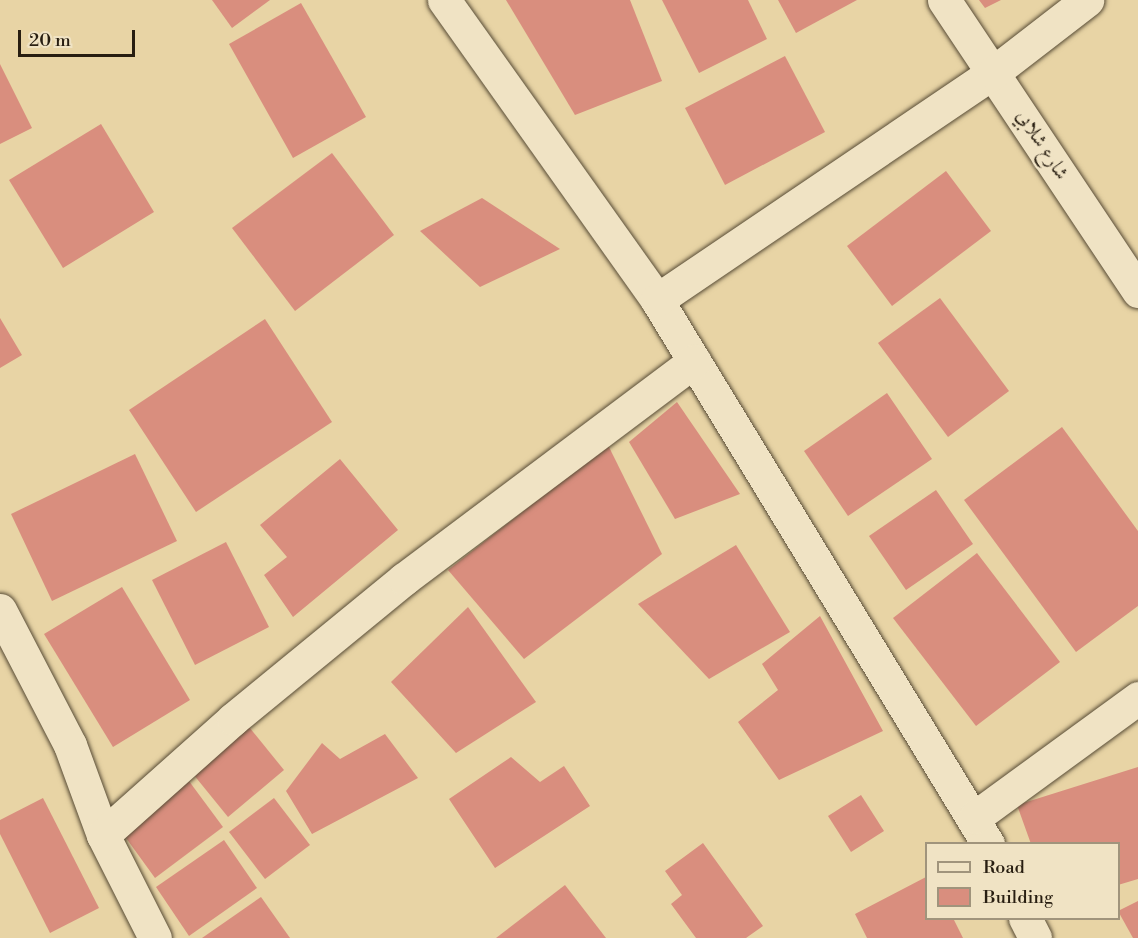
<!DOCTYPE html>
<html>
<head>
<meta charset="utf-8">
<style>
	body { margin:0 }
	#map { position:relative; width:1138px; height:938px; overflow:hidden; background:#e8d4a5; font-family:"Libre Bodoni",Amiri,serif }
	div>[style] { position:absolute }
	.building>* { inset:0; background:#d98e7e }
	.roads { filter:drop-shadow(0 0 2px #584c36) drop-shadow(0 0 2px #584c36) }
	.minor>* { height:33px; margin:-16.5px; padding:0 16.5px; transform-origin:16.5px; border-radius:16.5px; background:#f0e3c4 }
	span { translate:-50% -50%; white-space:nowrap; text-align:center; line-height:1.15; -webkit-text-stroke:5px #f0e3c4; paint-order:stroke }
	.street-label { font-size:20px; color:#281e11 }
	.legend { position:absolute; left:925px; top:842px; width:195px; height:78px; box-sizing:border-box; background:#f0e3c4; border:2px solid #a0947c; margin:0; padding:8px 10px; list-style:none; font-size:18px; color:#281e11 }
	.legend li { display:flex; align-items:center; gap:12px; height:30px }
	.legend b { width:30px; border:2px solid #a0947c }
	.scale { position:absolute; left:18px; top:30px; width:117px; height:27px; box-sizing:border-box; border:3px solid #281e11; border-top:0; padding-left:8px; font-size:18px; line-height:21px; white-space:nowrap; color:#281e11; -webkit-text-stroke:4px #f0e3c4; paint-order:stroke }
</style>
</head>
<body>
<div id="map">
	<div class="building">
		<div style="clip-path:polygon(212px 0,270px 0,232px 28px)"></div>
		<div style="clip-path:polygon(506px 0,630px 0,662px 81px,575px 115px)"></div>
		<div style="clip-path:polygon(662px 0,748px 0,767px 39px,699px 73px)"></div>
		<div style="clip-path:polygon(778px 0,857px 0,796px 33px)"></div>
		<div style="clip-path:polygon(979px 0,1001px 0,985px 8px)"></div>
		<div style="clip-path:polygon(301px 3px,366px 117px,293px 158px,229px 44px)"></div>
		<div style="clip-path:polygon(785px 56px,825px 132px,725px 185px,685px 108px)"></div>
		<div style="clip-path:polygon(0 64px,32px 128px,0 144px)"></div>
		<div style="clip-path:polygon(101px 124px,154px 212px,63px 268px,9px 180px)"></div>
		<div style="clip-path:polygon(332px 153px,394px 235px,295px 311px,232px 228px)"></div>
		<div style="clip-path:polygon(946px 171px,991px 231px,892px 306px,847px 246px)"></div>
		<div style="clip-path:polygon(482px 198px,560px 249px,480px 287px,420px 231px)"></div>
		<div style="clip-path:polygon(940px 298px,1009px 391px,948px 437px,878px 343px)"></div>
		<div style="clip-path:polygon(0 318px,22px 355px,0 368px)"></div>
		<div style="clip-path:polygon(265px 319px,332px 422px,196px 512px,129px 410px)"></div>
		<div style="clip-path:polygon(887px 393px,932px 459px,848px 516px,804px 451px)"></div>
		<div style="clip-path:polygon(677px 402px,740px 494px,675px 519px,629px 442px)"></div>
		<div style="clip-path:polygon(1062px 427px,1138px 531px,1138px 606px,1076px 652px,964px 500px)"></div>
		<div style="clip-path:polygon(608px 445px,662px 554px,524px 659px,448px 570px)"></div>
		<div style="clip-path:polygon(135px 454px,177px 541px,52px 601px,11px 514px)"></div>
		<div style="clip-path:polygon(340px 459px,398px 530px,293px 617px,264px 575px,287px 557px,260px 525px)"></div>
		<div style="clip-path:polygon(936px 490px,973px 544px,906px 590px,869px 536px)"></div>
		<div style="clip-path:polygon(226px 542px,269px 627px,195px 665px,152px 580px)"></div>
		<div style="clip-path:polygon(736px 545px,790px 632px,709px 679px,638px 604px)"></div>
		<div style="clip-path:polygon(977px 553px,1060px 662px,976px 726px,893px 618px)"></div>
		<div style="clip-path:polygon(122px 587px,190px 700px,113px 747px,44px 634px)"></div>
		<div style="clip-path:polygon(468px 607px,536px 702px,456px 753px,391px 682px)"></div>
		<div style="clip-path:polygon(820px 616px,883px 731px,779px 780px,738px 722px,778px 690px,762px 664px)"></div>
		<div style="clip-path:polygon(245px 722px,284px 770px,228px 817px,189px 769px)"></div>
		<div style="clip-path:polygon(385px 734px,418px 778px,312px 834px,286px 791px,322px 743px,340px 759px)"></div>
		<div style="clip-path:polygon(511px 757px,540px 782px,564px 766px,590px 806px,495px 868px,449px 799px)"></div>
		<div style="clip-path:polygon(1138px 767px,1138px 879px,1118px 885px,1118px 844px,1031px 844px,1017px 805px)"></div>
		<div style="clip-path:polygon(186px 777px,223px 827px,155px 878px,118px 827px)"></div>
		<div style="clip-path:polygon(861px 795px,884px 831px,851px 852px,828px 816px)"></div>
		<div style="clip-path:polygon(43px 798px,99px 908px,50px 933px,0 834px,0 820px)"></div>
		<div style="clip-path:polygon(274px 798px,310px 845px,265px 879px,229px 832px)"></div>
		<div style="clip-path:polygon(224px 840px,257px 888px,189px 936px,156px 887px)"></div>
		<div style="clip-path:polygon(703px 843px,763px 926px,746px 938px,696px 938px,671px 904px,682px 895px,665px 871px)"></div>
		<div style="clip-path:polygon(926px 877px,926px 918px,953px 918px,963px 938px,867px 938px,855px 914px)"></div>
		<div style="clip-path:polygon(565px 885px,606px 938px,496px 938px)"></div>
		<div style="clip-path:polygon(261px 897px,290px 938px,202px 938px)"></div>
		<div style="clip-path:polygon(1138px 901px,1138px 938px,1133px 938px,1118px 911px)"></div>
	</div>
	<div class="roads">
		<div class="minor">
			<div style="left:444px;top:0;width:368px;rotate:54.6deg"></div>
			<div style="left:657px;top:300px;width:637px;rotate:58.68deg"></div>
			<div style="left:944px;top:0;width:350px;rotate:56.3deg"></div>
			<div style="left:657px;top:300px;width:407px;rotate:-34.1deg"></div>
			<div style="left:994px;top:72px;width:118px;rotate:-37.7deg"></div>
			<div style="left:0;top:610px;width:152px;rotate:62.6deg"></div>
			<div style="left:70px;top:745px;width:96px;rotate:69.9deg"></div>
			<div style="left:103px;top:835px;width:115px;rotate:63.2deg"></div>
			<div style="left:975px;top:817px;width:202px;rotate:-36.1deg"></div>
			<div style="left:103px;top:835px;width:174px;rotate:-41.7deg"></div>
			<div style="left:233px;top:719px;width:221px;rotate:-39.3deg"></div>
			<div style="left:404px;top:579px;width:363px;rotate:-36.9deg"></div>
			<div style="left:1025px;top:918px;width:22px;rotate:63deg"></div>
		</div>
	</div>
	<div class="street-label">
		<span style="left:1042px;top:145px;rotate:57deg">شارع شلابي</span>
	</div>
	<ul class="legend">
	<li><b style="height:8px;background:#f0e3c4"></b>Road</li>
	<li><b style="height:16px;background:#d98e7e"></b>Building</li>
	</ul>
	<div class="scale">20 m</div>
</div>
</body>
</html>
